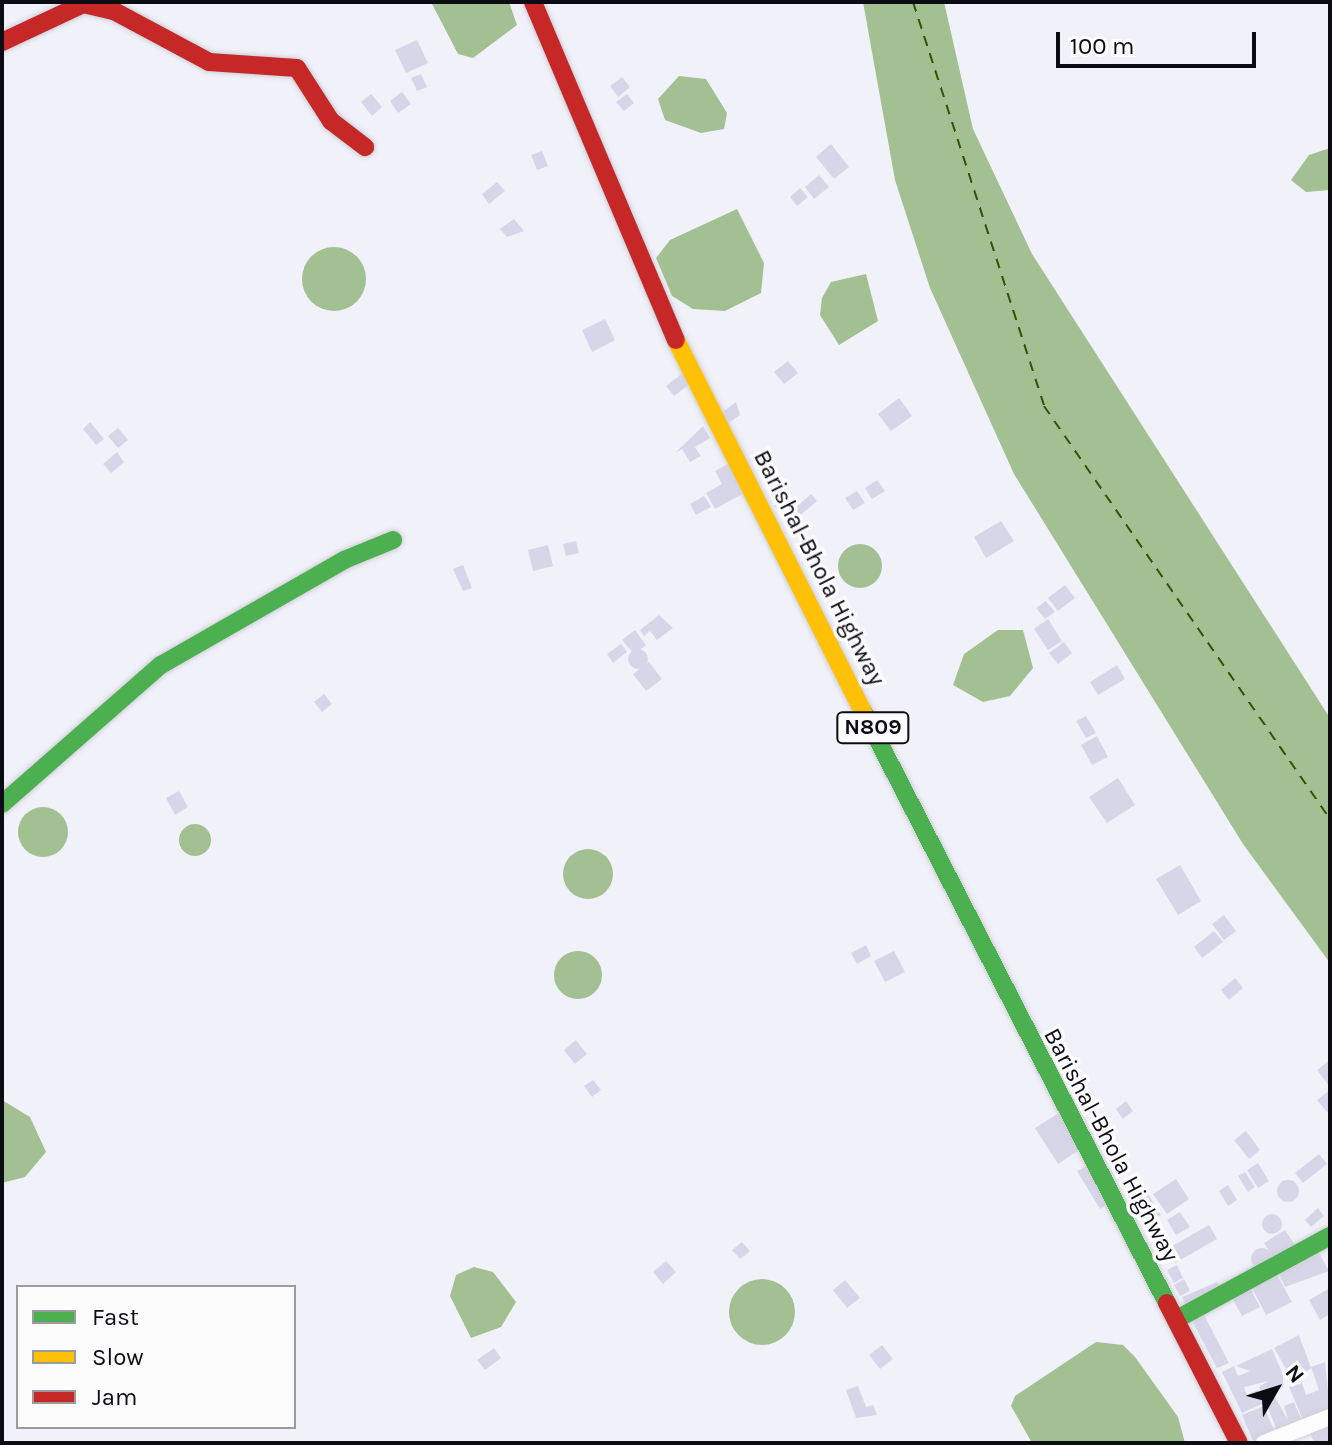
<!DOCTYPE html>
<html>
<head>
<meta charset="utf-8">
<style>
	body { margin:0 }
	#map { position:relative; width:1332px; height:1445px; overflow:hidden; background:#f1f1fa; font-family:Karla,sans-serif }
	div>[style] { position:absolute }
	.water>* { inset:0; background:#a3c092 }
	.round { border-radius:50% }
	.ferry>* { height:2px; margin-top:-1px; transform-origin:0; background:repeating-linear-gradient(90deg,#2d5305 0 10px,transparent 0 18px) }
	.building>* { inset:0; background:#d7d6e9 }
	.roads { filter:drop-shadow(0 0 2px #cfcfd8) drop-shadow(0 0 2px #cfcfd8) }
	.street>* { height:16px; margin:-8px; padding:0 8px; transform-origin:8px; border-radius:8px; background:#fdfdfe }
	.fast>* { height:18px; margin:-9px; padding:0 9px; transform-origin:9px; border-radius:9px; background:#4caf50 }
	.slow>* { height:18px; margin:-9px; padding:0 9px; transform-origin:9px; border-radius:9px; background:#ffc107 }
	.jam>* { height:18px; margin:-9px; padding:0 9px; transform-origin:9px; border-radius:9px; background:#c62828 }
	span { translate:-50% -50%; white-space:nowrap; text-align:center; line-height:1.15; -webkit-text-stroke:7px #fcfcfc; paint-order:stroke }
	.shield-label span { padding:2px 6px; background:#fcfcfc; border:2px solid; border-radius:6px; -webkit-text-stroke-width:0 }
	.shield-label { font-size:22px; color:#0c0c15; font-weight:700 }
	.street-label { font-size:24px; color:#0c0c15 }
	.frame { position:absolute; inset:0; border:4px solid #0c0c15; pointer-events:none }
	.legend { position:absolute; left:16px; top:1285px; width:280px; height:144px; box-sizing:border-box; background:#fcfcfc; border:2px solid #9c9ca0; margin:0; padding:10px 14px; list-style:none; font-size:24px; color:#0c0c15 }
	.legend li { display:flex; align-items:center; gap:16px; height:40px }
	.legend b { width:40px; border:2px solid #9c9ca0 }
	.north { position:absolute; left:1236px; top:1349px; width:80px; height:80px; -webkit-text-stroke:6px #fcfcfc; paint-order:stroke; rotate:51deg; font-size:22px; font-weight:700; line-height:32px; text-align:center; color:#0c0c15 }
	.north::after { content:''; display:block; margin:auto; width:28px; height:36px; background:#0c0c15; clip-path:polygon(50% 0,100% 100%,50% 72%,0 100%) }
	.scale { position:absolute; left:1056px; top:32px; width:200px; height:36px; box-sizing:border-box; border:4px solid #0c0c15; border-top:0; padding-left:10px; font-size:24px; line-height:28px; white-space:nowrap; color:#0c0c15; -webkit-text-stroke:6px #fcfcfc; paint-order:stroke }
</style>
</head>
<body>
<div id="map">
	<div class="water">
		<div style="clip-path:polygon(431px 2px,509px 2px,517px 25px,473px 58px,458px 54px)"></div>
		<div style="clip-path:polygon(863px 2px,944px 2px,973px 129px,1032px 254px,1330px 718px,1330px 963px,1243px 844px,1014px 474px,930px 288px,895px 180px)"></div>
		<div style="clip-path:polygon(679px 76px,706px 79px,727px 113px,724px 129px,701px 133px,665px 120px,658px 99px)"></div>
		<div style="clip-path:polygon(1330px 148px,1330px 190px,1306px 192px,1291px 180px,1309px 155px)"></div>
		<div style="clip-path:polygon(737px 209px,764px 263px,761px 293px,725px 311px,693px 309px,672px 296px,656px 258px,670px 240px)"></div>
		<div class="round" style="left:302px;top:247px;width:64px;height:64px"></div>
		<div style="clip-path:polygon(866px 274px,878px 321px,839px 345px,820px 315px,822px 298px,831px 282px)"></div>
		<div class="round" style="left:838px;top:544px;width:44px;height:44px"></div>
		<div style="clip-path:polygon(998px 630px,1023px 630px,1033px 668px,1010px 696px,983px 702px,953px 685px,964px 654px)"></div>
		<div class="round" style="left:18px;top:807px;width:50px;height:50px"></div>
		<div class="round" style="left:179px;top:824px;width:32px;height:32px"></div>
		<div class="round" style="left:563px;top:849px;width:50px;height:50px"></div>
		<div class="round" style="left:554px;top:951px;width:48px;height:48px"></div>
		<div style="clip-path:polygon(2px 1100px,30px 1117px,46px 1152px,25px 1177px,2px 1183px)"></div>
		<div style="clip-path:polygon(474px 1267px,493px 1272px,516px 1302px,501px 1327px,471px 1338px,450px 1296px,456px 1275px)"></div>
		<div class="round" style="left:729px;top:1279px;width:66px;height:66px"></div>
		<div style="clip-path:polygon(1096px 1342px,1123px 1345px,1135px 1357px,1178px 1417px,1185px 1443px,1032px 1443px,1011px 1406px,1015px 1396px)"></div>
	</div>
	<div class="ferry">
		<div style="left:913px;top:2px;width:425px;rotate:72deg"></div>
		<div style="left:1044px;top:406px;width:502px;rotate:55.3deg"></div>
	</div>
	<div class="building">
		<div style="clip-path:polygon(417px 40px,428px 63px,406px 73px,395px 50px)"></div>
		<div style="clip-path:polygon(421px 74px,427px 87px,417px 91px,411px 78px)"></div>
		<div style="clip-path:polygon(622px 77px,630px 87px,618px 97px,610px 86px)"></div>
		<div style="clip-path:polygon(402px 92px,411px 104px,398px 113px,390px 101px)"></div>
		<div style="clip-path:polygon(371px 94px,382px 107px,372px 116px,361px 102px)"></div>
		<div style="clip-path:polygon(627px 94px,634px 103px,624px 111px,616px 102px)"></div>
		<div style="clip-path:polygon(831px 144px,849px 167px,834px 179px,816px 157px)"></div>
		<div style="clip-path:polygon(542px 151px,548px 166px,537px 170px,531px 155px)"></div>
		<div style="clip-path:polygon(819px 175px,829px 187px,814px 199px,805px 187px)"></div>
		<div style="clip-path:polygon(497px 182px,505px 191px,489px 204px,482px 194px)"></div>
		<div style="clip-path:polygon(800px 188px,808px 197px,797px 206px,790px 197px)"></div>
		<div style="clip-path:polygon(514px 219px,524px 231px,507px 237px,500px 229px)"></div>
		<div style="clip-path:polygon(605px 319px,615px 340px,592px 352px,582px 330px)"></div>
		<div style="clip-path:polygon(788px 361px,798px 373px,784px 384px,774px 372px)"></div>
		<div style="clip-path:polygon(683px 373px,691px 383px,674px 396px,666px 386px)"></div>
		<div style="clip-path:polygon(899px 398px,912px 416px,891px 431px,878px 414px)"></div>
		<div style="clip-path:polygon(736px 402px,740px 415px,727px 424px,720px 414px)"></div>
		<div style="clip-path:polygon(90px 422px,104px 439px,96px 445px,83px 429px)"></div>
		<div style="clip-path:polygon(703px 426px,710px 438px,695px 447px,701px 456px,690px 462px,682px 449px,675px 453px)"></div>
		<div style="clip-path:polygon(118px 428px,128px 440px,118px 448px,108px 436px)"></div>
		<div style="clip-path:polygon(117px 452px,124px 462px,111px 473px,103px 464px)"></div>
		<div style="clip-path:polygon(730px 463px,746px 492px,715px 509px,706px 493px,722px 484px,715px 471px)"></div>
		<div style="clip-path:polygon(877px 480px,885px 491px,872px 499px,865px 488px)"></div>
		<div style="clip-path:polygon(857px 491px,865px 503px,853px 510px,845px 498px)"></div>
		<div style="clip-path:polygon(811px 494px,817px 501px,790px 524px,774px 506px,786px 496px,795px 508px)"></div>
		<div style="clip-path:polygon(704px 496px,711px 507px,696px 515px,690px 504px)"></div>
		<div style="clip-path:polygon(1001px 521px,1014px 541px,986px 558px,974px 537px)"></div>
		<div style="clip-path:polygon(576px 541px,579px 553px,566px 556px,563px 544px)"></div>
		<div style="clip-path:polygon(548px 545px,553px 566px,533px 571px,528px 550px)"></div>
		<div style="clip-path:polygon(463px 565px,472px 588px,463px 591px,453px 569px)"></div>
		<div style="clip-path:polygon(1065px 585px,1075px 598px,1058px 611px,1048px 598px)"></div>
		<div style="clip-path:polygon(1046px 601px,1055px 612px,1045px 619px,1036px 608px)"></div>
		<div style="clip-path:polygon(659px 615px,673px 628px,657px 640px,650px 631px,644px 636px,640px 630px)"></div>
		<div style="clip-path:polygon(1048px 619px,1062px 641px,1048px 650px,1034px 629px)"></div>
		<div style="clip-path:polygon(635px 630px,646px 645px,634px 654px,622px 640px)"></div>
		<div style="clip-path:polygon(1064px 642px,1072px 653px,1058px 664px,1049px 653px)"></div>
		<div style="clip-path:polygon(621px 644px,627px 652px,613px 663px,607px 654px)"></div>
		<div class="round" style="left:628px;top:649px;width:20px;height:20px"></div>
		<div style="clip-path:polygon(649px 662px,662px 679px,646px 691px,633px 674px)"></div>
		<div style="clip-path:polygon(1117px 665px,1125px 679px,1098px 695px,1090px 682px)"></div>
		<div style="clip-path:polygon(324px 694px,332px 704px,322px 712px,314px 702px)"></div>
		<div style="clip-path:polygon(1086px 716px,1096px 733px,1086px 738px,1076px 721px)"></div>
		<div style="clip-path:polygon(1097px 736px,1108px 757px,1092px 765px,1081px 745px)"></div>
		<div style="clip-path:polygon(1118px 778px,1135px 805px,1107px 823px,1089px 797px)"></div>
		<div style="clip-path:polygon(179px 791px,188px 807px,175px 815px,166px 798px)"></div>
		<div style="clip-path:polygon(1180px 865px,1201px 901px,1178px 915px,1156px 879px)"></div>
		<div style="clip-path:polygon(1224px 915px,1236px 931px,1224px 940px,1212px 924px)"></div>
		<div style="clip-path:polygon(1214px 931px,1223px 942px,1202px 958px,1194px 947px)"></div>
		<div style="clip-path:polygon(866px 945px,871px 956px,857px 964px,851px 953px)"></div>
		<div style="clip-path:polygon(894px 951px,905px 972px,885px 982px,874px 961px)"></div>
		<div style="clip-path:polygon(1235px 978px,1243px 988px,1229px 1000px,1221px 990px)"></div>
		<div style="clip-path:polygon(576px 1040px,587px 1054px,575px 1064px,564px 1050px)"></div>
		<div style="clip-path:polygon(1330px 1060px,1330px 1087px,1317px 1070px)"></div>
		<div style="clip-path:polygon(593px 1080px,601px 1090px,592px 1097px,584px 1086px)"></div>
		<div style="clip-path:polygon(1330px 1090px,1330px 1110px,1327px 1112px,1317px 1100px)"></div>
		<div style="clip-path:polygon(1126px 1101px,1133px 1111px,1123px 1119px,1116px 1109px)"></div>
		<div style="clip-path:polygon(1062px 1111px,1084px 1147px,1058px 1164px,1035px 1128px)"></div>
		<div style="clip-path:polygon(1246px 1131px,1260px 1150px,1249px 1159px,1234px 1140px)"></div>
		<div style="clip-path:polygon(1319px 1154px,1327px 1164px,1303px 1183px,1295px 1173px)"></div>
		<div style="clip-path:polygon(1258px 1163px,1269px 1181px,1258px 1188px,1247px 1170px)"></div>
		<div style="clip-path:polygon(1090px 1164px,1113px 1201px,1100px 1209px,1077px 1171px)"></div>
		<div style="clip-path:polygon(1245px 1172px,1255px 1187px,1248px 1192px,1238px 1176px)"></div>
		<div style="clip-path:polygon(1176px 1179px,1189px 1199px,1167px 1214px,1153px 1194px)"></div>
		<div class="round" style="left:1277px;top:1180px;width:22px;height:22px"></div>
		<div style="clip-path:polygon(1228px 1185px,1237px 1200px,1228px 1206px,1219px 1191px)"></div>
		<div style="clip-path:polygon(1148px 1194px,1161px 1215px,1150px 1222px,1137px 1201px)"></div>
		<div style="clip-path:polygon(1318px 1208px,1324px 1216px,1311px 1227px,1305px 1220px)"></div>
		<div style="clip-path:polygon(1180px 1212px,1190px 1227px,1176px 1235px,1167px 1220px)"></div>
		<div class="round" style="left:1262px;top:1214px;width:20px;height:20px"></div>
		<div style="clip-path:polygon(1209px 1225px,1217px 1239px,1175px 1263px,1167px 1249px)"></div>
		<div style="clip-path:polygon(1285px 1230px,1299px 1251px,1278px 1265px,1264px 1243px)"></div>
		<div style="clip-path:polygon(742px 1242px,750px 1251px,740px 1259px,732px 1250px)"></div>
		<div class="round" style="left:1251px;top:1248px;width:22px;height:22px"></div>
		<div style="clip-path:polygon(1318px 1251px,1329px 1271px,1285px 1287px,1279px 1274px)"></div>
		<div style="clip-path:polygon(666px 1261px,676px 1272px,663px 1284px,653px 1272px)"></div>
		<div style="clip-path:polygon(1177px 1265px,1183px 1278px,1174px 1283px,1167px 1270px)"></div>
		<div style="clip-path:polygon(1276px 1273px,1292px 1302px,1266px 1315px,1251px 1286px)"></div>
		<div style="clip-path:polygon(1184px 1279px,1190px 1291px,1180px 1296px,1174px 1285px)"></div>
		<div style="clip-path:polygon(845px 1280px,860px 1298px,847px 1308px,833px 1290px)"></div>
		<div style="clip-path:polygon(1217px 1282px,1223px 1292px,1188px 1309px,1182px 1297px)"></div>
		<div style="clip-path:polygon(1250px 1288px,1260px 1307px,1242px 1316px,1232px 1298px)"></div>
		<div style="clip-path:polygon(1330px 1288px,1330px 1314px,1320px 1320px,1309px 1300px)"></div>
		<div style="clip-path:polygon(1203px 1313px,1229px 1363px,1217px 1368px,1191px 1319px)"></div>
		<div style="clip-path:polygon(1299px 1335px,1311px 1368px,1293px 1381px,1274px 1348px)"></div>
		<div style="clip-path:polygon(882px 1345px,893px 1359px,880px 1369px,869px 1355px)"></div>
		<div style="clip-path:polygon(494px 1348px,501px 1358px,485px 1370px,477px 1360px)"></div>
		<div style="clip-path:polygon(1272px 1349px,1283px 1375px,1283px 1387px,1272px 1392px,1288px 1420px,1284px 1406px,1294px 1402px,1301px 1419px,1277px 1430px,1259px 1387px,1268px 1381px,1244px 1387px,1247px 1395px,1258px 1390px,1264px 1403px,1242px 1413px,1222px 1372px,1234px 1366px,1238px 1376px,1250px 1371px,1236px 1366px)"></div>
		<div style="clip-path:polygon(1325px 1362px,1330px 1410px,1303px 1420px,1289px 1387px,1302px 1383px,1306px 1395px,1319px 1390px,1311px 1367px)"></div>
		<div style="clip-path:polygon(858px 1386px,866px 1407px,873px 1405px,877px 1415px,856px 1418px,846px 1390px)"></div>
		<div style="clip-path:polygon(1264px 1406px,1275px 1433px,1253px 1441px,1242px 1415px)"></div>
		<div style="clip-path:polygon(1330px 1420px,1330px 1443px,1314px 1443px,1308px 1427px,1320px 1422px,1324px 1434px,1321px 1423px)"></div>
	</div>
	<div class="roads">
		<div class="street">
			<div style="left:1264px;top:1443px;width:71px;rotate:-21.5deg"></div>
		</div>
		<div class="fast">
			<div style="left:864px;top:713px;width:663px;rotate:62.82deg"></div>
			<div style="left:2px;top:804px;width:211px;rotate:-41.2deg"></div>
			<div style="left:161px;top:665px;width:211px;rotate:-29.8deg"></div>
			<div style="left:344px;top:560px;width:53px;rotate:-22.2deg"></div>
			<div style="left:1177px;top:1319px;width:174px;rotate:-28.5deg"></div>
		</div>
		<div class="slow">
			<div style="left:676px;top:340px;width:418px;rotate:63.3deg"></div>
		</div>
		<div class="jam">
			<div style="left:533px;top:2px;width:367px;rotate:67.1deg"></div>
			<div style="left:2px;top:42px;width:89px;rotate:-25.1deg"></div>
			<div style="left:83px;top:4px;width:32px;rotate:13deg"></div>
			<div style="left:114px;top:11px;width:108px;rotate:28.2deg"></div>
			<div style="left:209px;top:62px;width:88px;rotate:3.9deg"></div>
			<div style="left:297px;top:68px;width:63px;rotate:57.3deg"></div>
			<div style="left:331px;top:121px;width:43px;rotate:37.4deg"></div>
			<div style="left:1167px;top:1303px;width:157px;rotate:62.8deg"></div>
		</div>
	</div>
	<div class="shield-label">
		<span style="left:873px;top:728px">N809</span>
	</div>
	<div class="street-label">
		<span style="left:819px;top:568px;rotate:63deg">Barishal-Bhola Highway</span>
		<span style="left:1111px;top:1145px;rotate:62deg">Barishal-Bhola Highway</span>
	</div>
	<div class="frame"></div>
	<ul class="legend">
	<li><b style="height:10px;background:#4caf50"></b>Fast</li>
	<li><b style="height:10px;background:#ffc107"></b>Slow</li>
	<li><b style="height:10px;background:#c62828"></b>Jam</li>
	</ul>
	<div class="north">N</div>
	<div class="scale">100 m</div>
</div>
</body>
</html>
